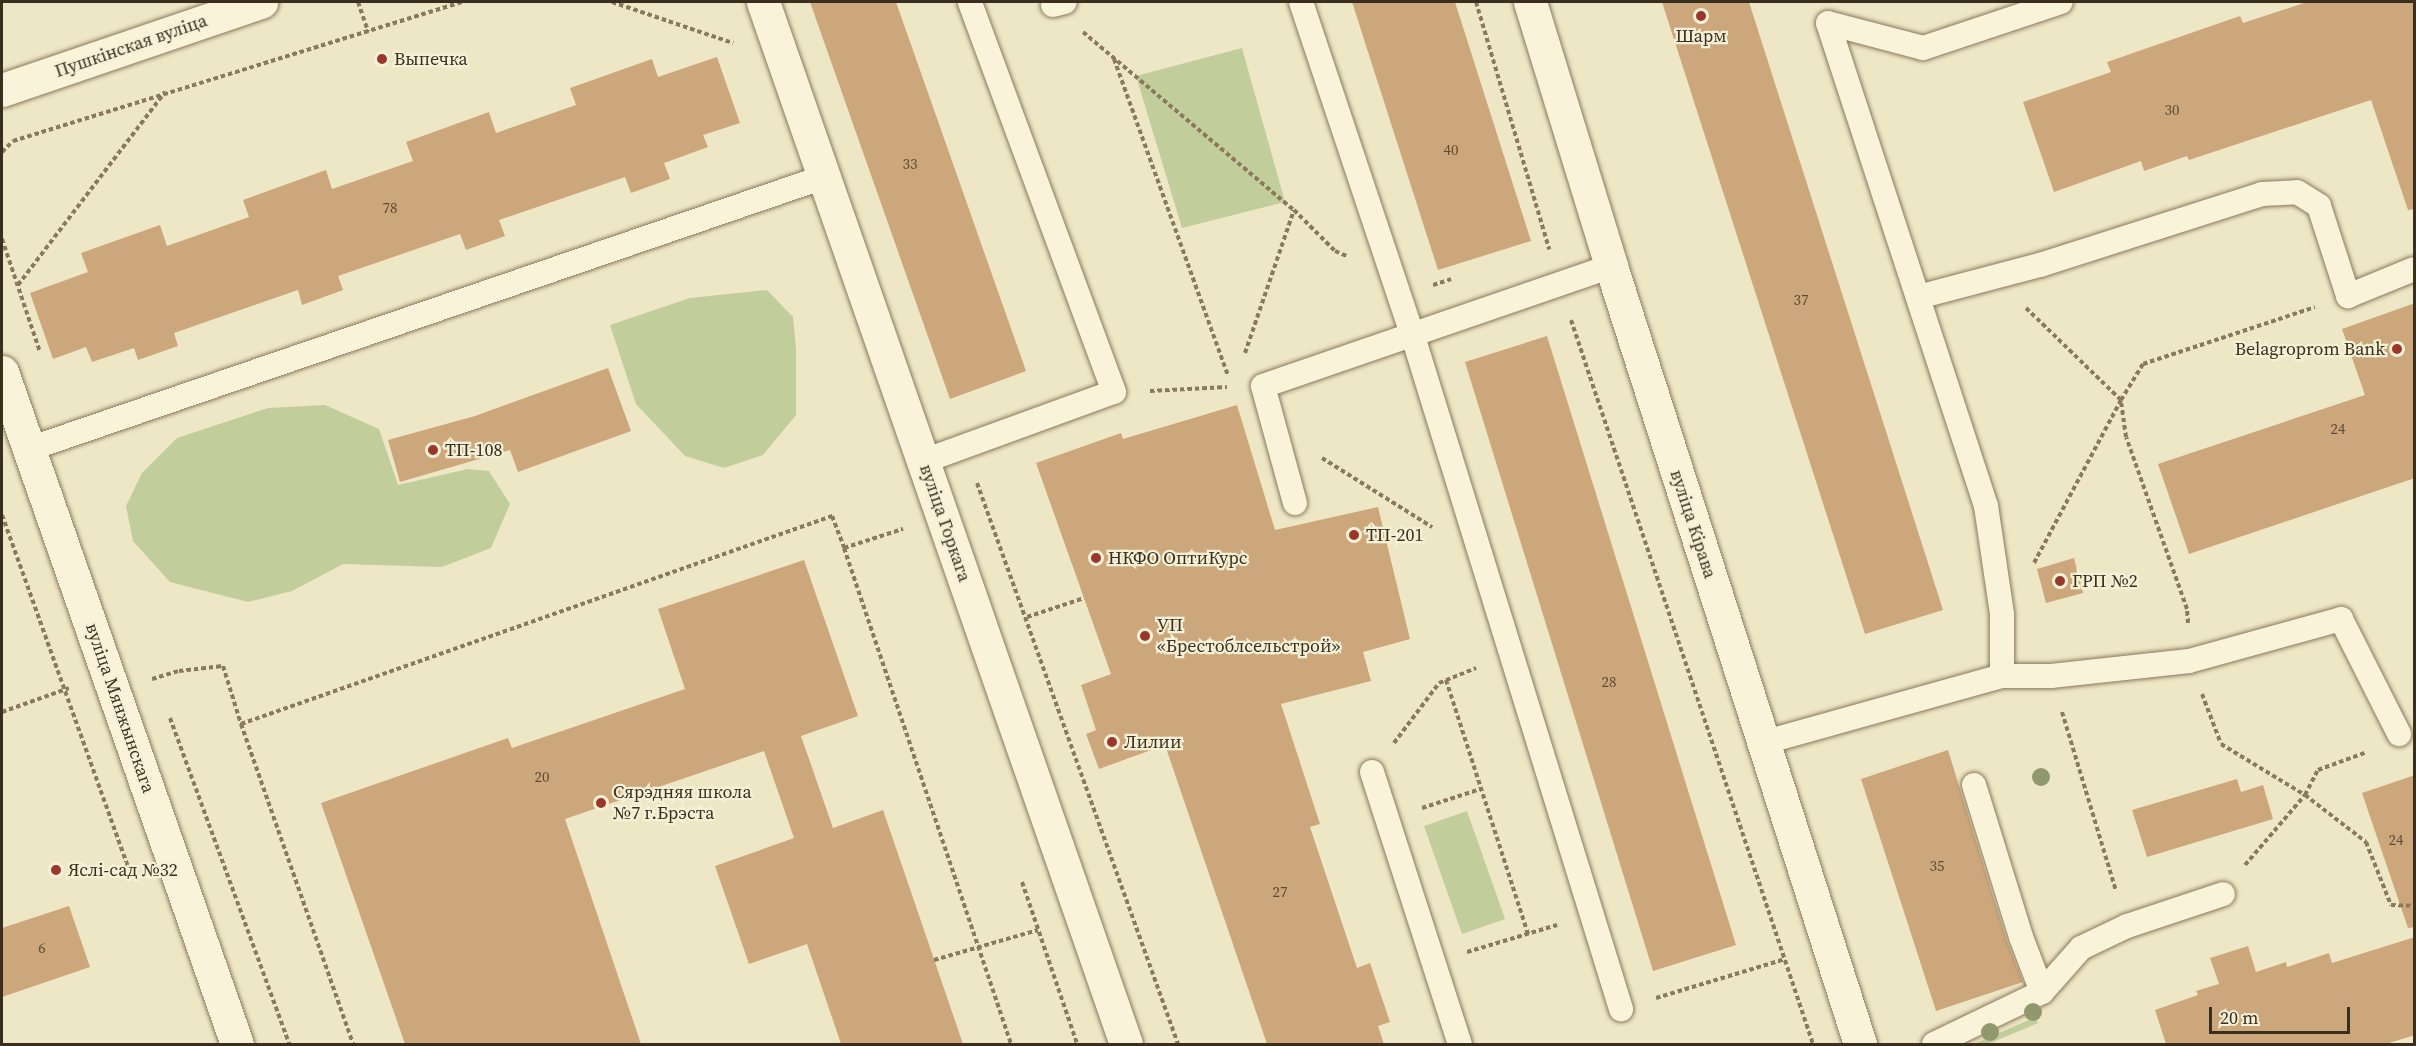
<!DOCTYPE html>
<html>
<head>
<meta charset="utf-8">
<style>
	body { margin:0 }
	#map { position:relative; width:2416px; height:1046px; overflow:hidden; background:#eee7c6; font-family:"Source Serif 4",serif }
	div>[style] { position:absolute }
	.green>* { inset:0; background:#c1cd9a }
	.building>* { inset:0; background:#cda77c }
	.path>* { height:4px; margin-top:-2px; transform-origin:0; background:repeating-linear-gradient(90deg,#8a795c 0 4.5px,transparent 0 7.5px) }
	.roads { filter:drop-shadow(0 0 2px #8a795c) drop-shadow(0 0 2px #8a795c) }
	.lane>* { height:24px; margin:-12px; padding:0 12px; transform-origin:12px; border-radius:12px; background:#f9f3da }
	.street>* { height:33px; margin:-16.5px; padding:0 16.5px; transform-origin:16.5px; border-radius:16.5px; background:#f9f3da }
	.secondary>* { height:33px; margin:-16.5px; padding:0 16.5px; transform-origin:16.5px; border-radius:16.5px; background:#f9f3da }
	.trees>* { width:18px; height:18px; margin:-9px; border-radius:50%; background:#91986e }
	.dots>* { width:16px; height:16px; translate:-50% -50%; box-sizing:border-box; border:3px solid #f6f0d6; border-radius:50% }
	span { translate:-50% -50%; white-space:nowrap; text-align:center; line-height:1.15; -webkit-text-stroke:4.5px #f6f0d6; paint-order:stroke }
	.number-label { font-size:15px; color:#5f4d36 }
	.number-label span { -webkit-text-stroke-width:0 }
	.poi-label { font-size:18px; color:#3a2f1f }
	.left { translate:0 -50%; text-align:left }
	.right { translate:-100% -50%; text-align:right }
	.street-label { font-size:18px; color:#3a2f1f }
	.frame { position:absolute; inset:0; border:3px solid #3a2f1f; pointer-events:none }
	.scale { position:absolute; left:2209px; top:1007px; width:141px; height:27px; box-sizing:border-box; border:3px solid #3a2f1f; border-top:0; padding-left:8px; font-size:18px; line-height:21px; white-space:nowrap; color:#3a2f1f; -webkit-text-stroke:4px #f6f0d6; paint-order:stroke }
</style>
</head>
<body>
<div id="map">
	<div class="green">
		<div style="clip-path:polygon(1242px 48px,1285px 202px,1182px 228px,1136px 76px)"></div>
		<div style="clip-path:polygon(767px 290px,793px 317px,796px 350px,796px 415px,763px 455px,724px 468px,685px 456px,636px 404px,610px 325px,690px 298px)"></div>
		<div style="clip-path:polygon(325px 405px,379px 429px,398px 485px,468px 469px,489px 471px,510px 504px,491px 548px,442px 567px,343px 564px,292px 591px,248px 602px,170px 582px,133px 541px,126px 506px,142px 473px,177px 438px,268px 408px)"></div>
		<div style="clip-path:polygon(1467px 811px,1505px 919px,1462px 934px,1424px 826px)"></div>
		<div style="clip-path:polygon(2036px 1017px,2038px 1023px,1988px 1044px,1974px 1044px)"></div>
	</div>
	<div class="building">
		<div style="clip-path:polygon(810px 2px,896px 2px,1026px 371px,950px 399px)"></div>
		<div style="clip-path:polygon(1352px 2px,1455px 2px,1531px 241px,1438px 270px)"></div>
		<div style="clip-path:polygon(1662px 2px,1749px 2px,1943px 610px,1865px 634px)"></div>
		<div style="clip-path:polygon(2307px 2px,2415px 2px,2415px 209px,2408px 210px,2371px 100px,2189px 160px,2187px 156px,2144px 171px,2141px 161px,2054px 192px,2023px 102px,2111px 72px,2107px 62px,2240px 16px,2243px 23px)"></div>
		<div style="clip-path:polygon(717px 57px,740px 123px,703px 135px,708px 147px,664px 163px,670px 179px,631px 193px,625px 177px,499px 220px,505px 236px,466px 250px,460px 234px,338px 276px,343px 290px,302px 305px,298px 290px,174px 333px,178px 346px,138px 360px,134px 348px,92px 362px,86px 347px,53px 359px,30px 293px,88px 272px,81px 253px,160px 225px,167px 246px,249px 217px,243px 200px,326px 170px,332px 189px,413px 161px,406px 142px,489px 112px,496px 133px,576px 105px,570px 88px,652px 59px,658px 77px)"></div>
		<div style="clip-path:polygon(2415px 303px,2415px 478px,2189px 554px,2158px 464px,2365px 395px,2342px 329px)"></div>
		<div style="clip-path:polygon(1547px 336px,1736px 945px,1653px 971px,1465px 362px)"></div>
		<div style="clip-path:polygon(608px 368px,631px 431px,518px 472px,510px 450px,400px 482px,388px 440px,475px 416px)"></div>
		<div style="clip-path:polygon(1237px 405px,1275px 530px,1378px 507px,1410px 639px,1363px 652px,1371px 681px,1281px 704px,1320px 824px,1310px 827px,1357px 968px,1370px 963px,1390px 1022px,1378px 1026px,1384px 1044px,1267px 1044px,1165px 745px,1099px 769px,1086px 734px,1096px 730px,1081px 685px,1111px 674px,1036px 463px,1121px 433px,1123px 439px)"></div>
		<div style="clip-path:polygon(2074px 558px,2083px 593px,2046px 603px,2037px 569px)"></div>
		<div style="clip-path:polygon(804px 560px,858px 716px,801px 736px,833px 828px,883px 810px,963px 1044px,841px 1044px,807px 944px,749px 964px,715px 866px,794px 838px,764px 751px,565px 819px,641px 1044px,405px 1044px,321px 803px,508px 738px,512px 748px,685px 689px,658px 609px)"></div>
		<div style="clip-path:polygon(1948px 750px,2007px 941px,2023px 982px,1936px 1011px,1861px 779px)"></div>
		<div style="clip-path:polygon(2415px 775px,2415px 927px,2408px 928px,2362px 793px)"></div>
		<div style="clip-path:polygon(2237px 779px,2241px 792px,2263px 785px,2273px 819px,2147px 857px,2132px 810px)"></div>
		<div style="clip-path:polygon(69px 906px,90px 967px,2px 997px,2px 928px)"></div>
		<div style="clip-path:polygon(2415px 937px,2415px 1035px,2386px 1044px,2166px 1044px,2155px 1010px,2198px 995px,2196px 991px,2219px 984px,2210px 958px,2248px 946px,2256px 972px,2286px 962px,2287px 967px,2329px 953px,2332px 963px)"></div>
	</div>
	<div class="path">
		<div style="left:358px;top:2px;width:31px;rotate:71deg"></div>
		<div style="left:612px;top:2px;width:128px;rotate:18.7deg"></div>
		<div style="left:1476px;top:2px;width:258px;rotate:73.5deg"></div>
		<div style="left:1083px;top:32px;width:276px;rotate:40.2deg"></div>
		<div style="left:1294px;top:210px;width:58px;rotate:45deg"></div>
		<div style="left:1335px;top:251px;width:13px;rotate:23deg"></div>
		<div style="left:1114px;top:59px;width:336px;rotate:70.2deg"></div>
		<div style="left:2px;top:152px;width:16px;rotate:-45deg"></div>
		<div style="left:13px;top:141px;width:470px;rotate:-17.2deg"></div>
		<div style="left:2px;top:239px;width:119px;rotate:71.4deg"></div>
		<div style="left:18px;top:285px;width:243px;rotate:-52.7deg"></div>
		<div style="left:1433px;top:285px;width:19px;rotate:-18deg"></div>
		<div style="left:2026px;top:308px;width:132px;rotate:44.1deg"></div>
		<div style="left:2121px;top:400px;width:187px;rotate:118.1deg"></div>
		<div style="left:1571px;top:320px;width:763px;rotate:71.52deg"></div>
		<div style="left:1245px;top:353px;width:151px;rotate:-71.1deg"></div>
		<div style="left:1150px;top:391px;width:77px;rotate:-3deg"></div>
		<div style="left:1322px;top:458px;width:130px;rotate:32.1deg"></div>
		<div style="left:977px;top:483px;width:596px;rotate:70.29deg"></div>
		<div style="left:2px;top:515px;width:376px;rotate:70.3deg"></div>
		<div style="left:844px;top:548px;width:523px;rotate:71.39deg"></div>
		<div style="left:1027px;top:617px;width:60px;rotate:-18.4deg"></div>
		<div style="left:2188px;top:623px;width:14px;rotate:-94deg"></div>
		<div style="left:2187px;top:609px;width:182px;rotate:-109.5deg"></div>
		<div style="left:2126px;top:437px;width:37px;rotate:-98deg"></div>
		<div style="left:2121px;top:400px;width:42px;rotate:-58.6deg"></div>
		<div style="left:2143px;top:364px;width:181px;rotate:-18.3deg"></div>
		<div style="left:152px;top:679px;width:28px;rotate:-17deg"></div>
		<div style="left:179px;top:671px;width:44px;rotate:-6.5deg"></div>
		<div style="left:223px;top:666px;width:61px;rotate:72.8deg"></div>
		<div style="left:241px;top:724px;width:627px;rotate:-19.39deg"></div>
		<div style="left:832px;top:516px;width:34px;rotate:69deg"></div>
		<div style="left:844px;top:548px;width:62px;rotate:-17.9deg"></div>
		<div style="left:1446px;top:680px;width:267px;rotate:72.1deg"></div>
		<div style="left:2202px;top:694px;width:53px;rotate:69.2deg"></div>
		<div style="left:2221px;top:744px;width:98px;rotate:31.3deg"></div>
		<div style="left:2305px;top:795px;width:77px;rotate:37.6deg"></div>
		<div style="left:2366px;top:842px;width:68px;rotate:68.4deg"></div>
		<div style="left:2391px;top:905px;width:23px;rotate:2deg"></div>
		<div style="left:2px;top:712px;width:71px;rotate:-19.7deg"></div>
		<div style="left:2062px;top:712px;width:187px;rotate:73.2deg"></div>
		<div style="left:170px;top:718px;width:347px;rotate:69.9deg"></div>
		<div style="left:241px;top:724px;width:339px;rotate:70.7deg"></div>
		<div style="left:1394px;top:743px;width:75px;rotate:-53.1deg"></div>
		<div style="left:1439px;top:683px;width:40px;rotate:-22deg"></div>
		<div style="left:1422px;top:808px;width:62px;rotate:-17.9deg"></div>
		<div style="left:2245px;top:865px;width:92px;rotate:-49.4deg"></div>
		<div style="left:2305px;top:795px;width:28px;rotate:-63deg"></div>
		<div style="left:2318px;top:770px;width:52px;rotate:-20.2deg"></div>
		<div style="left:1022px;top:882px;width:171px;rotate:71.2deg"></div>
		<div style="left:1467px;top:952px;width:94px;rotate:-16.7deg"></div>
		<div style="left:934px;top:960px;width:108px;rotate:-16.1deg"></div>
		<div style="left:1656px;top:998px;width:135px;rotate:-16.8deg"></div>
	</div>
	<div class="roads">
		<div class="lane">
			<div style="left:1301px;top:2px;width:349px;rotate:71.5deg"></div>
			<div style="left:1412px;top:333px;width:708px;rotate:72.82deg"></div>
			<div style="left:1053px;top:5px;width:12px;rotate:-14deg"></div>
			<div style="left:1918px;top:297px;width:126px;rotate:-14.7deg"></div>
			<div style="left:2040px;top:265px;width:233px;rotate:-17.7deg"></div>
			<div style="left:2262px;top:194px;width:35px;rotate:-3deg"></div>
			<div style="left:2297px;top:192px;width:26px;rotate:32deg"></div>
			<div style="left:2319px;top:206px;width:95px;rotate:72.1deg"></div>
			<div style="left:2348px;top:296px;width:71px;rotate:-22.2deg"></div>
			<div style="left:29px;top:449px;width:840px;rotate:-18.89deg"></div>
			<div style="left:924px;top:461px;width:202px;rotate:-20deg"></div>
			<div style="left:1114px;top:392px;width:416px;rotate:-110.3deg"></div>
			<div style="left:1295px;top:503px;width:121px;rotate:-105.3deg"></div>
			<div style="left:1263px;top:386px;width:368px;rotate:-19deg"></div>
			<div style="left:2002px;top:676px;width:62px;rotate:-90deg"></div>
			<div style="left:2002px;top:614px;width:109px;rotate:-98.4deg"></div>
			<div style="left:1986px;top:506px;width:508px;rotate:-108.11deg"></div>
			<div style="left:1828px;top:23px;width:98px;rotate:14.7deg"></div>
			<div style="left:1923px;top:48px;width:145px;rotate:-18.4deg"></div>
			<div style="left:1762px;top:743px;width:249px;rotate:-15.6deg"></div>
			<div style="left:2002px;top:676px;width:49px"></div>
			<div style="left:2051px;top:676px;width:139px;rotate:-6.2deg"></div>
			<div style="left:2189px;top:661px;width:158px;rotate:-15.4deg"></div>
			<div style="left:2341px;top:619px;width:129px;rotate:63.2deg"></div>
			<div style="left:1372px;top:772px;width:286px;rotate:72.1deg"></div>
			<div style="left:1974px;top:785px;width:159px;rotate:72.8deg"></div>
			<div style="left:2021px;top:937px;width:59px;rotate:69.1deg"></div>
			<div style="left:1934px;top:1044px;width:120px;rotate:-25.7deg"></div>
			<div style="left:2042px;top:992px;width:59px;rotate:-48.4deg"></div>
			<div style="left:2081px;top:948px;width:51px;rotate:-25.6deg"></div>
			<div style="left:2127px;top:926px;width:101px;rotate:-18.4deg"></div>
		</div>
		<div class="street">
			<div style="left:763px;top:2px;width:1103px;rotate:70.79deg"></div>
			<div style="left:1530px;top:2px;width:276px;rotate:72.9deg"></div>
			<div style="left:1611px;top:266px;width:817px;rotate:72.25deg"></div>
			<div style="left:2px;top:372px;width:712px;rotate:70.73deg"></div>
		</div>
		<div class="secondary">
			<div style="left:2px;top:90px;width:274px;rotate:-18.8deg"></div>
		</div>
	</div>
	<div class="trees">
		<div style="left:2041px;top:777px"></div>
		<div style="left:2033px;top:1012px"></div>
		<div style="left:1990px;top:1032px"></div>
	</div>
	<div class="dots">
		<div style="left:1701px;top:16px;background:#99372b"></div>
		<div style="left:382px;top:59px;background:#99372b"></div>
		<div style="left:2397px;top:349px;background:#99372b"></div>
		<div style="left:433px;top:450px;background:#99372b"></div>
		<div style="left:1354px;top:535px;background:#99372b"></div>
		<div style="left:1096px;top:558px;background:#99372b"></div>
		<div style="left:2060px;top:581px;background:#99372b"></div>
		<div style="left:1145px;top:636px;background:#99372b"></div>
		<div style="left:1112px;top:742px;background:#99372b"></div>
		<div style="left:601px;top:803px;background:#99372b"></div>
		<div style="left:56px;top:870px;background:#99372b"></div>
	</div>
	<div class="number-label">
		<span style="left:2172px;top:110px">30</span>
		<span style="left:1451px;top:150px">40</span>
		<span style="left:910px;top:164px">33</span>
		<span style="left:390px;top:208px">78</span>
		<span style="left:1801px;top:300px">37</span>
		<span style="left:2338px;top:429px">24</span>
		<span style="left:1609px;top:682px">28</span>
		<span style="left:542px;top:777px">20</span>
		<span style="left:2396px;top:840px">24</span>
		<span style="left:1937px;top:866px">35</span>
		<span style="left:1280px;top:892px">27</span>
		<span style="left:42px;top:948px">6</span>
	</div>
	<div class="poi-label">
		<span style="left:1701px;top:36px">Шарм</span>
		<span class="left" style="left:394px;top:59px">Выпечка</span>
		<span class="right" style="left:2385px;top:349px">Belagroprom Bank</span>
		<span class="left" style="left:445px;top:450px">ТП-108</span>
		<span class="left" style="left:1366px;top:535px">ТП-201</span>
		<span class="left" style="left:1108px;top:558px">НКФО ОптиКурс</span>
		<span class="left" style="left:2072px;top:581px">ГРП №2</span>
		<span class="left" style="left:1157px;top:636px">УП<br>«Брестоблсельстрой»</span>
		<span class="left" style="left:1124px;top:742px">Лилии</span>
		<span class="left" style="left:613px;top:803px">Сярэдняя школа<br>№7 г.Брэста</span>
		<span class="left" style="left:68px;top:870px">Яслі-сад №32</span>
	</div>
	<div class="street-label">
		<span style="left:131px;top:46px;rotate:-19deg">Пушкінская вуліца</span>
		<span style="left:945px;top:523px;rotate:71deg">вуліца Горкага</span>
		<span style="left:1693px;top:524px;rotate:72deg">вуліца Кірава</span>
		<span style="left:120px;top:708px;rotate:71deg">вуліца Мянжынскага</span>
	</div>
	<div class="frame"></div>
	<div class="scale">20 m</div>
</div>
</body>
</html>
